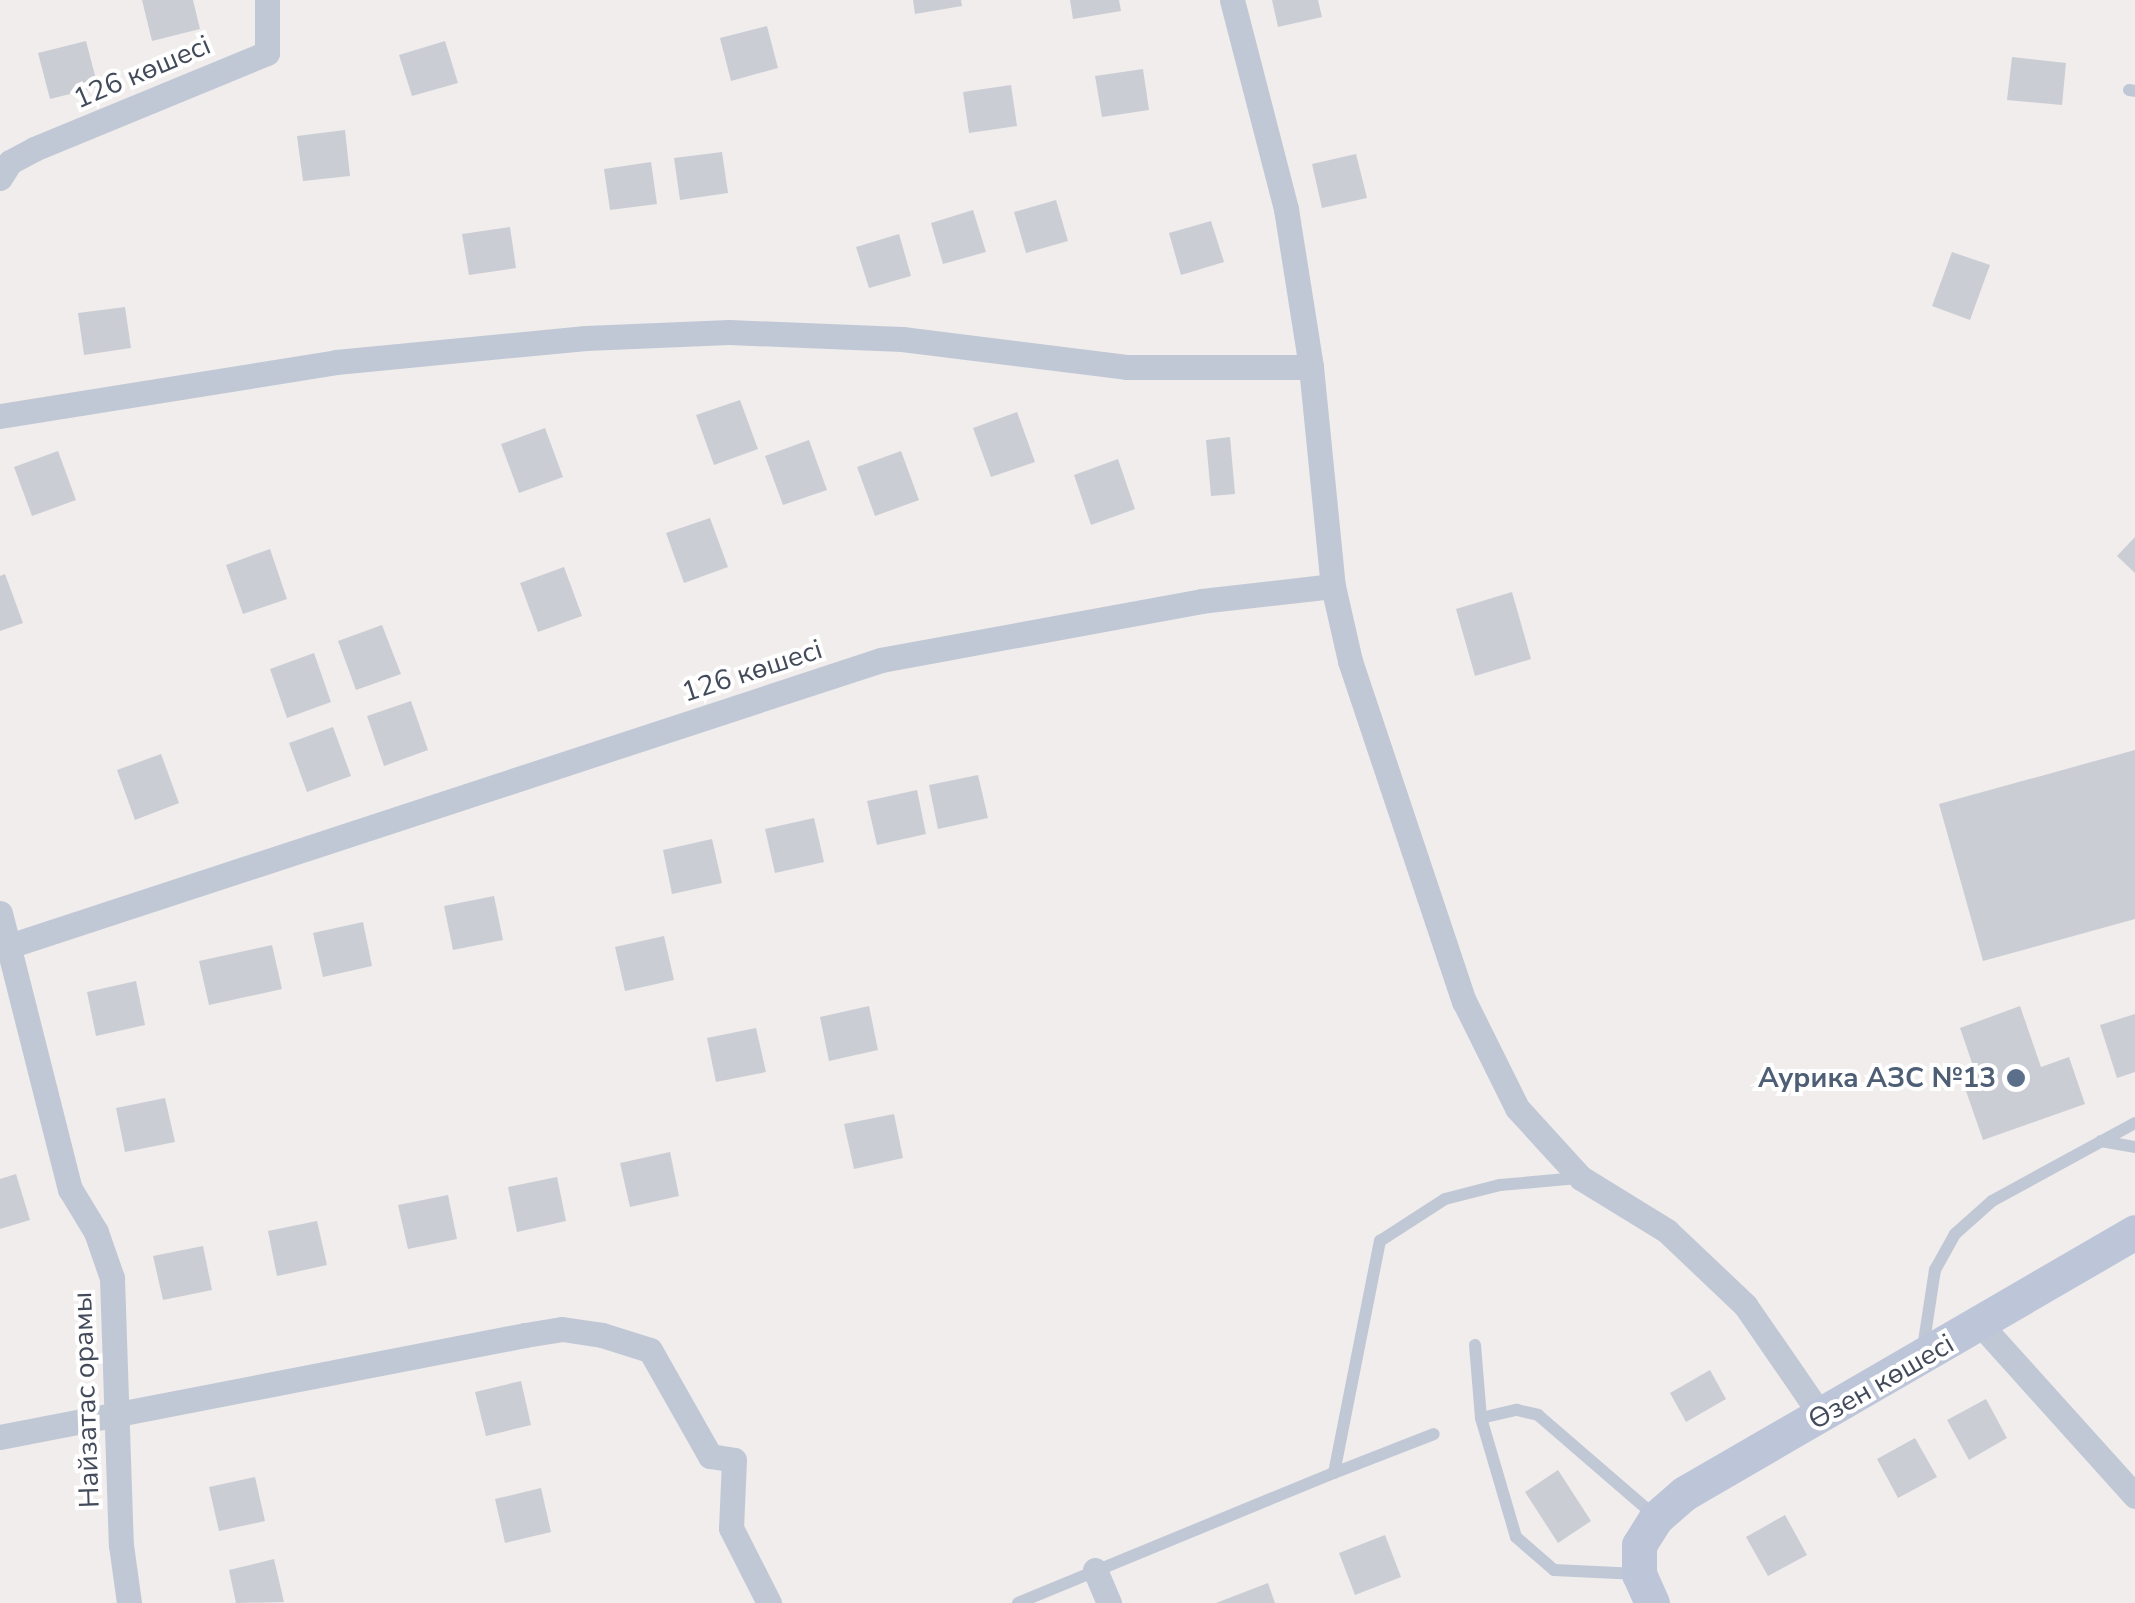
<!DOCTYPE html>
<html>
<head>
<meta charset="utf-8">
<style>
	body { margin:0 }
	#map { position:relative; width:2135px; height:1603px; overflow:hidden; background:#f0edec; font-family:"Nunito Sans",sans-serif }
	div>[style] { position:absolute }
	.building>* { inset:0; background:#cbcdd5 }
	.service>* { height:12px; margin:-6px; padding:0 6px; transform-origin:6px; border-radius:6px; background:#c1c8d5 }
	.minor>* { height:25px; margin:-12.5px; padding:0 12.5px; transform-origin:12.5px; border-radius:12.5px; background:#c1c8d5 }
	.secondary>* { height:35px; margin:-17.5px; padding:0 17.5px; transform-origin:17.5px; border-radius:17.5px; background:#bdc5d8 }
	.dots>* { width:28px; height:28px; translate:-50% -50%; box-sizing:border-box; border:5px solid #fff; border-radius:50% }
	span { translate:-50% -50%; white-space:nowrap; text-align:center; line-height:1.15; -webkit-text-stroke:8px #fff; paint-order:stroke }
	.street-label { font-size:28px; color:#434b5b }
	.service-label { font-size:28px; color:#4e5e75; font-weight:700 }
	.right { translate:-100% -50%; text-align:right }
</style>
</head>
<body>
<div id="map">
	<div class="building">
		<div style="clip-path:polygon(142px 0,193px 0,200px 29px,152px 41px)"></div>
		<div style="clip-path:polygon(913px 0,961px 0,962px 6px,915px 14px)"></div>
		<div style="clip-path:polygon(1070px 0,1119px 0,1121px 11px,1073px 19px)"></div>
		<div style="clip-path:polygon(1272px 0,1318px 0,1322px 17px,1278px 27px)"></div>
		<div style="clip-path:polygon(767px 26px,778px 68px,731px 81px,720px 38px)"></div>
		<div style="clip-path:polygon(86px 41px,98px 87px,50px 99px,38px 53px)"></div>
		<div style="clip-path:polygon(445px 41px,458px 83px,412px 96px,399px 55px)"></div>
		<div style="clip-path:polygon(2012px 57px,2066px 63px,2062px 105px,2007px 100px)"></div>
		<div style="clip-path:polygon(1143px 69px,1149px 110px,1102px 117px,1095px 76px)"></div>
		<div style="clip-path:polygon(1011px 85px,1017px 126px,969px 133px,963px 92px)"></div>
		<div style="clip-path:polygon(345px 130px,350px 176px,303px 181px,297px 136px)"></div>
		<div style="clip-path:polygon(722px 152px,728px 193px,680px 200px,674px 158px)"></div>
		<div style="clip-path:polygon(1356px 154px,1367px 198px,1322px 208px,1312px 164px)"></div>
		<div style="clip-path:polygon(651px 162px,657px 204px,610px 210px,604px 169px)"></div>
		<div style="clip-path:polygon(1056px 200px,1068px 241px,1026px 253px,1014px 212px)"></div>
		<div style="clip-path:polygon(973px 210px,986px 252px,943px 264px,931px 223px)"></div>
		<div style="clip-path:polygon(1211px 221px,1224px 262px,1181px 275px,1169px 233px)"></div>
		<div style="clip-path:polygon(510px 227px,516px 268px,469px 275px,462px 234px)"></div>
		<div style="clip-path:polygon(899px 234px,911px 276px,869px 288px,856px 247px)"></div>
		<div style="clip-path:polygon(1952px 252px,1990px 265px,1970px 320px,1932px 306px)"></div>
		<div style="clip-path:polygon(125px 307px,131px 348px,84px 355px,78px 313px)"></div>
		<div style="clip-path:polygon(740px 400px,758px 449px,714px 465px,696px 415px)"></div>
		<div style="clip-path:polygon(1017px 412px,1035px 462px,991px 477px,973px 428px)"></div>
		<div style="clip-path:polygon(545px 428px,563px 477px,519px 493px,501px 444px)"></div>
		<div style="clip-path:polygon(1230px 437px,1235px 494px,1211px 496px,1206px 440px)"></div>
		<div style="clip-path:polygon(809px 440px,827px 490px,783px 505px,765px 456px)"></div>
		<div style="clip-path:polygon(58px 451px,76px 500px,32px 516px,14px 467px)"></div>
		<div style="clip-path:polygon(901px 451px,919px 500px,875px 516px,857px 467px)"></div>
		<div style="clip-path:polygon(1118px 459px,1135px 509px,1091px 525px,1074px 475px)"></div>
		<div style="clip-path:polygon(710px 518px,728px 567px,684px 583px,666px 533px)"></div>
		<div style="clip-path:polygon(2135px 537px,2135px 573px,2117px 556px)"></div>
		<div style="clip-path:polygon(270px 549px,287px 599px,243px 614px,226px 565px)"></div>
		<div style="clip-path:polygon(564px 567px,582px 616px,538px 632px,520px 583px)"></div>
		<div style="clip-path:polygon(5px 574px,23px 623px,0 631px,0 576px)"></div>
		<div style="clip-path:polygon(1512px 592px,1531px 659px,1475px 676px,1456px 609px)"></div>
		<div style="clip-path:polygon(382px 625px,401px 674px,356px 690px,338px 641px)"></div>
		<div style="clip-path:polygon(314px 653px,331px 702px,287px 718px,270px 669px)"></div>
		<div style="clip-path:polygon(411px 701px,428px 750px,384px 766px,367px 716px)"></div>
		<div style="clip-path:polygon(333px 727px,351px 776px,307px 792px,289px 743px)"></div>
		<div style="clip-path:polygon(2135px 750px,2135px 919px,1983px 961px,1939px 804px)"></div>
		<div style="clip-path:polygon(161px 754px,179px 803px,135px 820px,117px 770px)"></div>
		<div style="clip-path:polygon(978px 775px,988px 818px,938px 829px,929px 785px)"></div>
		<div style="clip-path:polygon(917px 790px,926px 834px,877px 845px,867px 801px)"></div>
		<div style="clip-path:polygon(814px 818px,824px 862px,775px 873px,765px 829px)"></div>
		<div style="clip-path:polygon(712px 839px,722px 883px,672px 894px,663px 850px)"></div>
		<div style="clip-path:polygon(494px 896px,503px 940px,453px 950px,444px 906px)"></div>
		<div style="clip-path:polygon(363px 922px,372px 966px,323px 977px,313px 933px)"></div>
		<div style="clip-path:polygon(664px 936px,674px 980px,625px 991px,615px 947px)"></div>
		<div style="clip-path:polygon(272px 945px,282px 989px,209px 1005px,199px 961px)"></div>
		<div style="clip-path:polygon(136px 981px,145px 1025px,96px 1036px,87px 992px)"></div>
		<div style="clip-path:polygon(869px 1006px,878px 1050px,829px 1061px,820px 1017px)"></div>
		<div style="clip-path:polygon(2020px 1006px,2041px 1067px,2069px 1057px,2085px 1104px,1983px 1140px,1966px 1091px,1980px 1086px,1960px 1028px)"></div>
		<div style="clip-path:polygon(2135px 1014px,2135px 1072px,2117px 1078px,2100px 1025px)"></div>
		<div style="clip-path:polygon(756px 1028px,766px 1072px,716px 1082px,707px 1038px)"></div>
		<div style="clip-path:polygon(165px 1098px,175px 1142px,125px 1152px,116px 1108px)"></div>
		<div style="clip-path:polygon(894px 1114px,903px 1158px,854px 1169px,844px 1124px)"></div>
		<div style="clip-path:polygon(670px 1152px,679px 1196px,630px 1207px,620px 1163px)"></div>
		<div style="clip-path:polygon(16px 1174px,30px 1220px,0 1229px,0 1179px)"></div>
		<div style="clip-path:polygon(557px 1177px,566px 1221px,517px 1232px,508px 1187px)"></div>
		<div style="clip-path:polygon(448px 1195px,457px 1239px,408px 1249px,398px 1205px)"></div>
		<div style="clip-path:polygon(317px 1221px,327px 1265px,277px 1276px,268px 1231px)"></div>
		<div style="clip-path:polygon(203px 1246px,212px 1290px,163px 1300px,153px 1256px)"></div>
		<div style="clip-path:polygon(1710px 1370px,1726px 1399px,1686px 1422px,1670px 1393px)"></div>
		<div style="clip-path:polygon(521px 1381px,531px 1425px,486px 1436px,475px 1392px)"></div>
		<div style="clip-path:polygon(1986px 1399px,2007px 1438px,1969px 1460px,1947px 1420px)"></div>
		<div style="clip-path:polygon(1915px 1438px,1937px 1477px,1898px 1498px,1877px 1459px)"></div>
		<div style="clip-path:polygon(1558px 1470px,1591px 1521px,1558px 1543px,1525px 1492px)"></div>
		<div style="clip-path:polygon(255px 1477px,265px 1521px,219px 1531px,209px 1487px)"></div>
		<div style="clip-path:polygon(541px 1488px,551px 1532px,505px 1543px,495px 1499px)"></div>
		<div style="clip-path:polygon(1785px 1515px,1807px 1555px,1768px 1576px,1746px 1537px)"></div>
		<div style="clip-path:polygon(1385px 1535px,1401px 1577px,1355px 1595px,1339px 1553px)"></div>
		<div style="clip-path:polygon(274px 1559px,284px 1602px,236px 1603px,229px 1570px)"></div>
		<div style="clip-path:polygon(1268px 1583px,1275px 1603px,1216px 1603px)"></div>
	</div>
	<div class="service">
		<div style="left:2129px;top:90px;width:6px;rotate:9deg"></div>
		<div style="left:2101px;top:1141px;width:35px;rotate:10deg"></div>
		<div style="left:1475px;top:1345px;width:73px;rotate:85.3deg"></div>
		<div style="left:1481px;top:1418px;width:124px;rotate:73.6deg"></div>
		<div style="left:1516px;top:1537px;width:50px;rotate:41deg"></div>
		<div style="left:1554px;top:1570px;width:84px;rotate:2.7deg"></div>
		<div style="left:1923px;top:1348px;width:79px;rotate:-81.3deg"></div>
		<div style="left:1935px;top:1270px;width:41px;rotate:-60.9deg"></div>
		<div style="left:1955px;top:1234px;width:50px;rotate:-41.7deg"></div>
		<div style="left:1992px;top:1201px;width:163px;rotate:-28.6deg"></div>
		<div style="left:1481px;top:1418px;width:37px;rotate:-13deg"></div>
		<div style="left:1517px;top:1410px;width:22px;rotate:13deg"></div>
		<div style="left:1538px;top:1415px;width:155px;rotate:40.8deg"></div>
		<div style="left:1334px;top:1473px;width:107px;rotate:-21.3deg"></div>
		<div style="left:1018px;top:1603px;width:342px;rotate:-22.4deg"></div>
		<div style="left:1334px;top:1473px;width:237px;rotate:-78.8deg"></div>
		<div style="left:1380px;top:1241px;width:77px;rotate:-32.9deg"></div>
		<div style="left:1445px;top:1199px;width:57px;rotate:-14.3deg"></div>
		<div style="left:1500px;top:1185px;width:78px;rotate:-5.1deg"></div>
	</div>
	<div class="minor">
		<div style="left:1232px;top:0;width:216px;rotate:75.5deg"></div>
		<div style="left:1286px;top:209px;width:160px;rotate:81deg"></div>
		<div style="left:0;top:178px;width:19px;rotate:-58deg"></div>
		<div style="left:10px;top:162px;width:27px;rotate:-28deg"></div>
		<div style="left:34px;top:149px;width:252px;rotate:-22.4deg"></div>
		<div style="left:267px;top:53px;width:53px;rotate:-90deg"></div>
		<div style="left:0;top:416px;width:340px;rotate:-9.1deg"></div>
		<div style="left:336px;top:362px;width:251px;rotate:-5.5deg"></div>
		<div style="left:586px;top:338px;width:143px;rotate:-2.4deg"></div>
		<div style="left:729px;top:332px;width:173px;rotate:2.3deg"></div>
		<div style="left:902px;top:339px;width:226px;rotate:7.1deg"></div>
		<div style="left:1126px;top:367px;width:185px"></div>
		<div style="left:1311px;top:367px;width:220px;rotate:84.3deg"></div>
		<div style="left:1333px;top:586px;width:132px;rotate:173.5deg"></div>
		<div style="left:1202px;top:601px;width:326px;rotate:169.6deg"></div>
		<div style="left:881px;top:660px;width:927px;rotate:161.84deg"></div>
		<div style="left:1333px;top:586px;width:77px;rotate:77.2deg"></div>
		<div style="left:1350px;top:661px;width:359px;rotate:71.5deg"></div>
		<div style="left:1464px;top:1001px;width:119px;rotate:63.6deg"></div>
		<div style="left:1517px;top:1108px;width:95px;rotate:47.6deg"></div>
		<div style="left:1581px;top:1178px;width:101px;rotate:31.6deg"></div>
		<div style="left:1667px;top:1231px;width:108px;rotate:43.5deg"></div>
		<div style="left:1745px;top:1305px;width:134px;rotate:55.4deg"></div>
		<div style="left:0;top:913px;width:285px;rotate:75.8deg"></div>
		<div style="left:70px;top:1189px;width:50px;rotate:58.8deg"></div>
		<div style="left:96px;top:1232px;width:49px;rotate:70.8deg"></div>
		<div style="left:112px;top:1278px;width:267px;rotate:88.1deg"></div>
		<div style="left:121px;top:1545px;width:59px;rotate:82.1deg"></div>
		<div style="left:1981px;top:1325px;width:230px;rotate:48deg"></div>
		<div style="left:0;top:1437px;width:535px;rotate:-10.99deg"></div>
		<div style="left:525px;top:1335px;width:37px;rotate:-9deg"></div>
		<div style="left:562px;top:1329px;width:40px;rotate:8.5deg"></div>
		<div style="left:602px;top:1335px;width:50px;rotate:17.4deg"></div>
		<div style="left:650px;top:1350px;width:122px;rotate:60.5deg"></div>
		<div style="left:710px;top:1456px;width:24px;rotate:9deg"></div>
		<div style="left:734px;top:1460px;width:68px;rotate:92.5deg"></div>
		<div style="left:731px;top:1528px;width:84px;rotate:63.1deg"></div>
		<div style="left:1095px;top:1570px;width:36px;rotate:67deg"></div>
	</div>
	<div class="secondary">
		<div style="left:1652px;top:1603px;width:32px;rotate:-114deg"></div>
		<div style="left:1639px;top:1574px;width:29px;rotate:-90deg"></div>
		<div style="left:1639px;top:1545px;width:32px;rotate:-58deg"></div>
		<div style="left:1656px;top:1518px;width:38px;rotate:-41deg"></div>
		<div style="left:1685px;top:1493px;width:520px;rotate:-30.11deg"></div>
	</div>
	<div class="dots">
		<div style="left:2016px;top:1078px;background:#5c6f8a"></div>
	</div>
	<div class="street-label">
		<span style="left:142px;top:72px;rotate:-23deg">126 көшесі</span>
		<span style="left:752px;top:671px;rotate:-18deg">126 көшесі</span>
		<span style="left:1881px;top:1382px;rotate:-30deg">Өзен көшесі</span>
		<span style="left:86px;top:1400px;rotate:-92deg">Найзатас орамы</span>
	</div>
	<div class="service-label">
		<span class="right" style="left:1996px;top:1078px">Аурика АЗС №13</span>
	</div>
</div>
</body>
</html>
